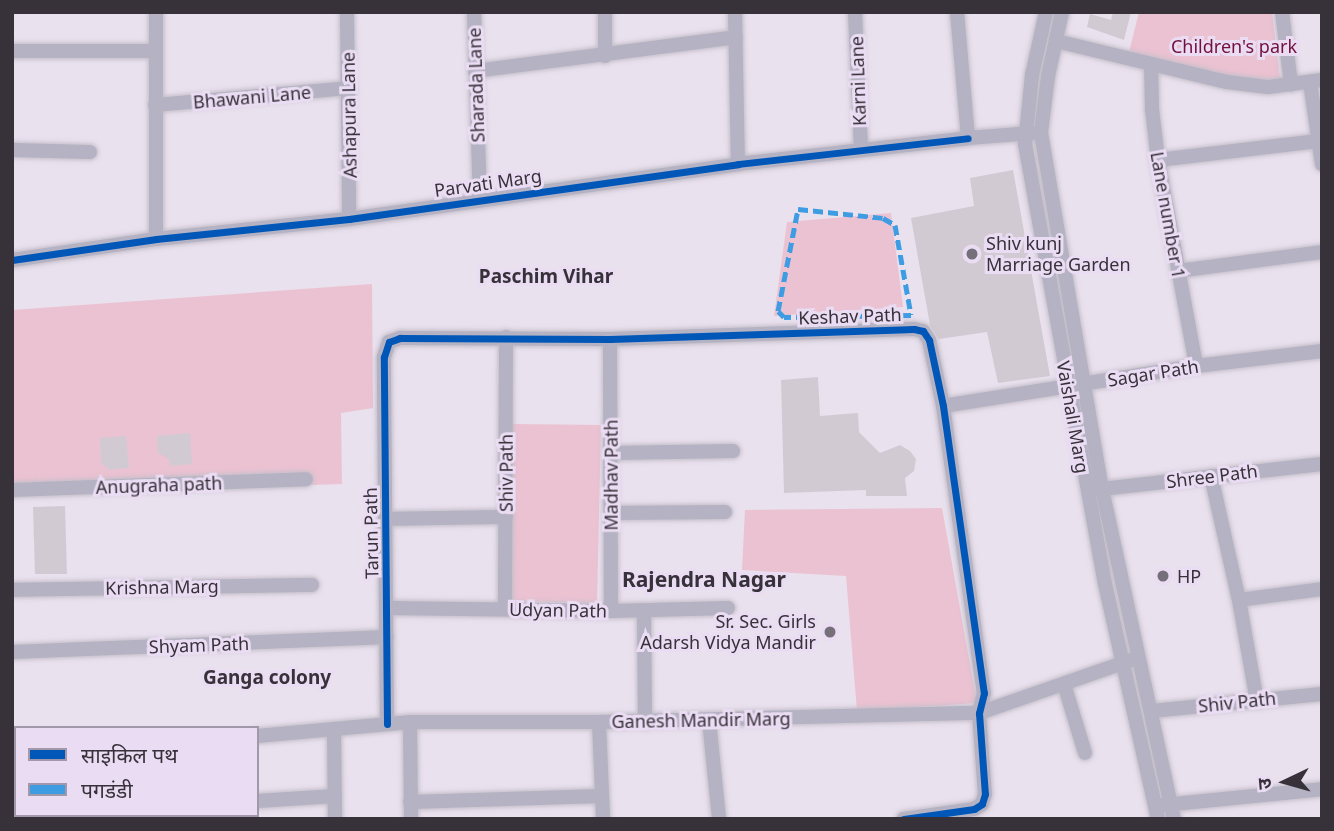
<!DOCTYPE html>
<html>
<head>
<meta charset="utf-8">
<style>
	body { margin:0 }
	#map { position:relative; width:1334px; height:831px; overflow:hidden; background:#e9e1ee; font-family:"Noto Sans","Noto Sans Devanagari",sans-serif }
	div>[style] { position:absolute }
	.green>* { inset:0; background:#ebc2d2 }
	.building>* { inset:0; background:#d2cad3 }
	.roads { filter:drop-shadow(0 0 2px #c5bfc9) drop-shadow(0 0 2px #c5bfc9) }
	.minor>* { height:14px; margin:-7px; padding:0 7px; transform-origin:7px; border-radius:7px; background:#b4b2c3 }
	.quiet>* { height:5px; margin-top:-2.5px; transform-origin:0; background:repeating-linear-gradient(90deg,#3e9de2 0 10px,transparent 0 15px) }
	.cycleway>* { height:7px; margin:-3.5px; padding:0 3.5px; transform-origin:3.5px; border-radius:3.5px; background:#0057b8 }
	.dots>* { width:19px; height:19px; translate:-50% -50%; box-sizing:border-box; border:4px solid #eadcf3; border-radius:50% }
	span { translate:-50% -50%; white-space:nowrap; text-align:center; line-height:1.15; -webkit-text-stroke:6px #eadcf3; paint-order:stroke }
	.park-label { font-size:18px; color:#720f3c }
	.street-label { font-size:18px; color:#37313a }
	.poi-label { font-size:18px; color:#37313a }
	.left { translate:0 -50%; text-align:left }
	.right { translate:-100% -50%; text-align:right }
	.neighbourhood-label { font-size:19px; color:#37313a; font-weight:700 }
	.quarter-label { font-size:21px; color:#37313a; font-weight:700 }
	.frame { position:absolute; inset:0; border:14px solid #37313a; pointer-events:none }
	.legend { position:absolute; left:14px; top:726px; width:245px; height:91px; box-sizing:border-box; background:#eadcf3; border:2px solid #a298a9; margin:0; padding:9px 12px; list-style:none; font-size:21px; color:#37313a }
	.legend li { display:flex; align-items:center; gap:14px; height:35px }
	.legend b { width:35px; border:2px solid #a298a9 }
	.north { position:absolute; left:1250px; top:747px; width:70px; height:70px; -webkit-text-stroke:5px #eadcf3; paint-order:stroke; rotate:265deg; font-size:19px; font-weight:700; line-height:28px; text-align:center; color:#37313a }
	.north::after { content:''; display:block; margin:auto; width:24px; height:32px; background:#37313a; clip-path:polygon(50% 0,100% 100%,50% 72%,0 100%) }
</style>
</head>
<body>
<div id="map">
	<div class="green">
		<div style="clip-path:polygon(1139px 12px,1272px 12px,1280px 78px,1237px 81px,1128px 56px)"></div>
		<div style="clip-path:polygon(891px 213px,903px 307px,774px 316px,787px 222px)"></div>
		<div style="clip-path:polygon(372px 284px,373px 408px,341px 413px,342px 484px,12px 494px,12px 310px)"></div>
		<div style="clip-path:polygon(512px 424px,601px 425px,597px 603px,511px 601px)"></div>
		<div style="clip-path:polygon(942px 508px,977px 703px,857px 711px,846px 576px,742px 570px,745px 510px)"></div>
	</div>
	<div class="building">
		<div style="clip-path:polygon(1113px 12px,1131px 12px,1124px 40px,1087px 27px,1090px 14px,1111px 20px)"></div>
		<div style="clip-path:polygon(1013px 170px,1050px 376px,998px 383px,987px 332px,939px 339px,930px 325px,911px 218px,974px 206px,970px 178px)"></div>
		<div style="clip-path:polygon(818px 377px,820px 416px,858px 413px,859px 432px,880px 453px,900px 445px,910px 451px,916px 459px,914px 471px,905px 478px,907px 496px,866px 496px,866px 490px,784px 493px,781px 380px)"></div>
		<div style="clip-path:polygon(190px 433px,192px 464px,170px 466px,169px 459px,158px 453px,157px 436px)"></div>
		<div style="clip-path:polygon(126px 436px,129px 468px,109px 470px,101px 463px,100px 438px)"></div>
		<div style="clip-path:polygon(65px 506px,67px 574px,35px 574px,33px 507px)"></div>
	</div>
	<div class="roads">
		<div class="minor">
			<div style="left:347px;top:12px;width:207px;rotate:89.4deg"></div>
			<div style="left:474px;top:12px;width:188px;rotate:88.2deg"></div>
			<div style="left:605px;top:12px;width:44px;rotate:90deg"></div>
			<div style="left:735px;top:12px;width:152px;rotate:88.9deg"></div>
			<div style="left:855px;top:12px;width:138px;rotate:87.5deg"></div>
			<div style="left:957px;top:12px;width:126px;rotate:85deg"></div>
			<div style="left:968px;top:138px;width:64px;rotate:-4.5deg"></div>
			<div style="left:1046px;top:12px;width:65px;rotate:102.5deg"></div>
			<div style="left:1032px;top:75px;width:69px;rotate:95.8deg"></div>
			<div style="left:1025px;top:144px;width:447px;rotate:79.7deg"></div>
			<div style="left:1105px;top:584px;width:241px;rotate:77.3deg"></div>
			<div style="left:1062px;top:12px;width:66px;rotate:102.3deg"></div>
			<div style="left:1048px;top:76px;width:57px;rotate:97deg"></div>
			<div style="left:1041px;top:133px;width:361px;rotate:80.3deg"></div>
			<div style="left:1102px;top:489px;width:338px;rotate:77.7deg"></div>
			<div style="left:1282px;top:12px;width:73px;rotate:82.9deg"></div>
			<div style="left:1056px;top:41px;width:176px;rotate:13.5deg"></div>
			<div style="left:1227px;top:82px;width:41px;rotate:7deg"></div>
			<div style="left:1268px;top:87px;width:54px;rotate:-7.4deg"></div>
			<div style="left:12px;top:51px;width:143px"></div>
			<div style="left:1151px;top:64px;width:45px;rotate:88.7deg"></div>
			<div style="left:1152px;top:109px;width:51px;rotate:83.3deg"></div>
			<div style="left:1158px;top:160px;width:209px;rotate:79.5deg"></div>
			<div style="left:475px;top:71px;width:263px;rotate:-7.4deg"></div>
			<div style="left:1310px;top:82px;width:83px;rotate:81.7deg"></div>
			<div style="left:155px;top:105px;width:195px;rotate:-5deg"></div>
			<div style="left:12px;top:150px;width:78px;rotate:1.5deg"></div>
			<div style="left:1158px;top:160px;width:161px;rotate:-6.8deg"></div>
			<div style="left:156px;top:239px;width:227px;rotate:-90deg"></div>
			<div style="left:12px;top:260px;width:146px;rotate:-8.3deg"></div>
			<div style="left:156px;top:239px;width:194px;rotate:-5.9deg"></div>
			<div style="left:349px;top:219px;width:393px;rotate:-8deg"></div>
			<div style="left:738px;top:164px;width:231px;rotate:-6.4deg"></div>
			<div style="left:1178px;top:271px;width:145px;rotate:-7.5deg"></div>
			<div style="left:610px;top:339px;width:272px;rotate:89.8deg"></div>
			<div style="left:943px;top:406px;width:256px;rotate:-9deg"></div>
			<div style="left:1196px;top:366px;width:127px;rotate:-6.8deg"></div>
			<div style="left:612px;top:453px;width:121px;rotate:-0.9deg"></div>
			<div style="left:1211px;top:476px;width:127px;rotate:77.3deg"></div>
			<div style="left:1239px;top:600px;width:103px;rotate:79.9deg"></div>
			<div style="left:1102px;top:489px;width:221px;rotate:-6.5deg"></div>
			<div style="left:12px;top:490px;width:294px;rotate:-2.1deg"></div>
			<div style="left:611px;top:513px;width:114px;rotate:-0.5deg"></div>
			<div style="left:387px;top:519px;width:119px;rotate:-1deg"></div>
			<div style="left:12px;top:590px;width:300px;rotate:-1deg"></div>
			<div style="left:1239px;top:600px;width:84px;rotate:-7.5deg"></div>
			<div style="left:388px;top:608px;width:223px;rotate:0.8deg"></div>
			<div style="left:611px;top:611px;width:117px;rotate:-1.5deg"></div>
			<div style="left:505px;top:609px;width:272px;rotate:-89.8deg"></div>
			<div style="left:644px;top:611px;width:111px;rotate:89.5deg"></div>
			<div style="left:12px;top:652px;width:375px;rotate:-2.3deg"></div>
			<div style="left:1064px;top:684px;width:72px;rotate:73.1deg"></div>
			<div style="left:1151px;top:711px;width:172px;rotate:-5.7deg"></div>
			<div style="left:709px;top:720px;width:100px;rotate:84.2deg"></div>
			<div style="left:410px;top:722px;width:97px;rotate:89.4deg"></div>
			<div style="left:599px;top:722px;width:97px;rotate:87.6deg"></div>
			<div style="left:387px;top:724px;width:367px;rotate:-90.5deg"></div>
			<div style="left:384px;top:357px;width:16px;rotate:-72deg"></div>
			<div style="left:389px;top:342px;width:12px;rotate:-20deg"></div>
			<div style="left:400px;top:338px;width:210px;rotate:0.3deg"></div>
			<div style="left:610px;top:339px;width:304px;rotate:-1.9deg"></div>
			<div style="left:914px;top:329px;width:9px;rotate:13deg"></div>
			<div style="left:923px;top:331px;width:11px;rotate:56deg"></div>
			<div style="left:929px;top:340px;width:67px;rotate:78deg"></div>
			<div style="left:943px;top:406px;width:290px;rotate:81.9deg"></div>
			<div style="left:984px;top:693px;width:21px;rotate:104deg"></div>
			<div style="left:979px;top:713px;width:81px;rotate:85.8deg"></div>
			<div style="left:985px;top:794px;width:10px;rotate:107deg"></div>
			<div style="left:982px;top:804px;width:9px;rotate:148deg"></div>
			<div style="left:974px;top:809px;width:71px;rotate:171.9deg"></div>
			<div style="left:334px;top:730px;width:89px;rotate:89.4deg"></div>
			<div style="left:257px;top:736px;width:154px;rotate:-5.2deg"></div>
			<div style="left:410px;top:722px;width:189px"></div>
			<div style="left:599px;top:722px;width:380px;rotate:-1.4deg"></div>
			<div style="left:979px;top:713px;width:167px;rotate:-19.2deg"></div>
			<div style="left:12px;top:748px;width:4px"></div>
			<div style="left:257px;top:801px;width:78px;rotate:-3.7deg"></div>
			<div style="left:410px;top:802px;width:192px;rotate:-1.8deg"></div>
			<div style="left:1163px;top:805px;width:160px;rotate:-5.7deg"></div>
			<div style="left:215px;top:815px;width:4px;rotate:76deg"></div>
			<div style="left:89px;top:819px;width:4px;rotate:-90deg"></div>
		</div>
	</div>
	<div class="quiet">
		<div style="left:798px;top:209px;width:85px;rotate:6deg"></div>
		<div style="left:883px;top:218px;width:14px;rotate:30deg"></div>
		<div style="left:895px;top:225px;width:91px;rotate:79.9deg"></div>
		<div style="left:911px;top:315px;width:127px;rotate:179.1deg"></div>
		<div style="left:784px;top:317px;width:8px;rotate:-135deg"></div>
		<div style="left:778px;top:311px;width:104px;rotate:-78.9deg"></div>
	</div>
	<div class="cycleway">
		<div style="left:12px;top:260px;width:146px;rotate:-8.3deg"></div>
		<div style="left:156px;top:239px;width:194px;rotate:-5.9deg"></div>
		<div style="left:349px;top:219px;width:393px;rotate:-8deg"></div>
		<div style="left:738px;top:164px;width:231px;rotate:-6.4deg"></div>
		<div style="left:387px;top:724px;width:367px;rotate:-90.5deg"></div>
		<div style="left:384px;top:357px;width:16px;rotate:-72deg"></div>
		<div style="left:389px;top:342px;width:12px;rotate:-20deg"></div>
		<div style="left:400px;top:338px;width:210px;rotate:0.3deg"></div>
		<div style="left:610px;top:339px;width:304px;rotate:-1.9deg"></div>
		<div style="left:914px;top:329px;width:9px;rotate:13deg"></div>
		<div style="left:923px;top:331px;width:11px;rotate:56deg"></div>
		<div style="left:929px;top:340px;width:67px;rotate:78deg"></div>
		<div style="left:943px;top:406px;width:290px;rotate:81.9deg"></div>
		<div style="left:984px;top:693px;width:21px;rotate:104deg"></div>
		<div style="left:979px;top:713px;width:81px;rotate:85.8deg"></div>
		<div style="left:985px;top:794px;width:10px;rotate:107deg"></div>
		<div style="left:982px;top:804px;width:9px;rotate:148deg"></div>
		<div style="left:974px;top:809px;width:71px;rotate:171.9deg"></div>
	</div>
	<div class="dots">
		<div style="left:972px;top:254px;background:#756f79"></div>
		<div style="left:1163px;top:576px;background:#756f79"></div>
		<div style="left:830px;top:632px;background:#756f79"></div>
	</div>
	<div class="park-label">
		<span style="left:1234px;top:46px">Children's park</span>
	</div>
	<div class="street-label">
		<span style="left:858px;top:81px;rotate:-92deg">Karni Lane</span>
		<span style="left:476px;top:85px;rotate:-92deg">Sharada Lane</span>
		<span style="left:252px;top:97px;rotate:-5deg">Bhawani Lane</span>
		<span style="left:349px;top:115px;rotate:-91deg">Ashapura Lane</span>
		<span style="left:488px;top:183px;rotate:-8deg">Parvati Marg</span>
		<span style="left:1168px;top:215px;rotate:80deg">Lane number 1</span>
		<span style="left:850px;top:316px;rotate:-2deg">Keshav Path</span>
		<span style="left:1153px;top:373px;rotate:-9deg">Sagar Path</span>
		<span style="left:1073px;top:417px;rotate:80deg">Vaishali Marg</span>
		<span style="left:506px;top:473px;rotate:-90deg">Shiv Path</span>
		<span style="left:611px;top:475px;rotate:-90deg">Madhav Path</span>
		<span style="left:1212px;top:476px;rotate:-7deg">Shree Path</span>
		<span style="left:159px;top:485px;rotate:-2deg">Anugraha path</span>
		<span style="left:371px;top:533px;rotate:-91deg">Tarun Path</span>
		<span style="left:162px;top:587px;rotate:-1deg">Krishna Marg</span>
		<span style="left:558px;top:610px;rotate:1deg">Udyan Path</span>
		<span style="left:199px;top:645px;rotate:-2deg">Shyam Path</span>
		<span style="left:1237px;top:702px;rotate:-6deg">Shiv Path</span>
		<span style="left:701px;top:720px;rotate:-1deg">Ganesh Mandir Marg</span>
	</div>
	<div class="poi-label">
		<span class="left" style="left:986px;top:254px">Shiv kunj<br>Marriage Garden</span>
		<span class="left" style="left:1177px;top:576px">HP</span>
		<span class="right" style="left:816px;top:632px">Sr. Sec. Girls<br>Adarsh Vidya Mandir</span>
	</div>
	<div class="neighbourhood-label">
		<span style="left:546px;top:277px">Paschim Vihar</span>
		<span style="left:267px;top:678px">Ganga colony</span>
	</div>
	<div class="quarter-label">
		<span style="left:704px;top:579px">Rajendra Nagar</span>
	</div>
	<div class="frame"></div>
	<ul class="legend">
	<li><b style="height:9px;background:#0057b8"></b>साइकिल पथ</li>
	<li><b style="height:9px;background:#3e9de2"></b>पगडंडी</li>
	</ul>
	<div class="north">उ</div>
</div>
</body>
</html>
